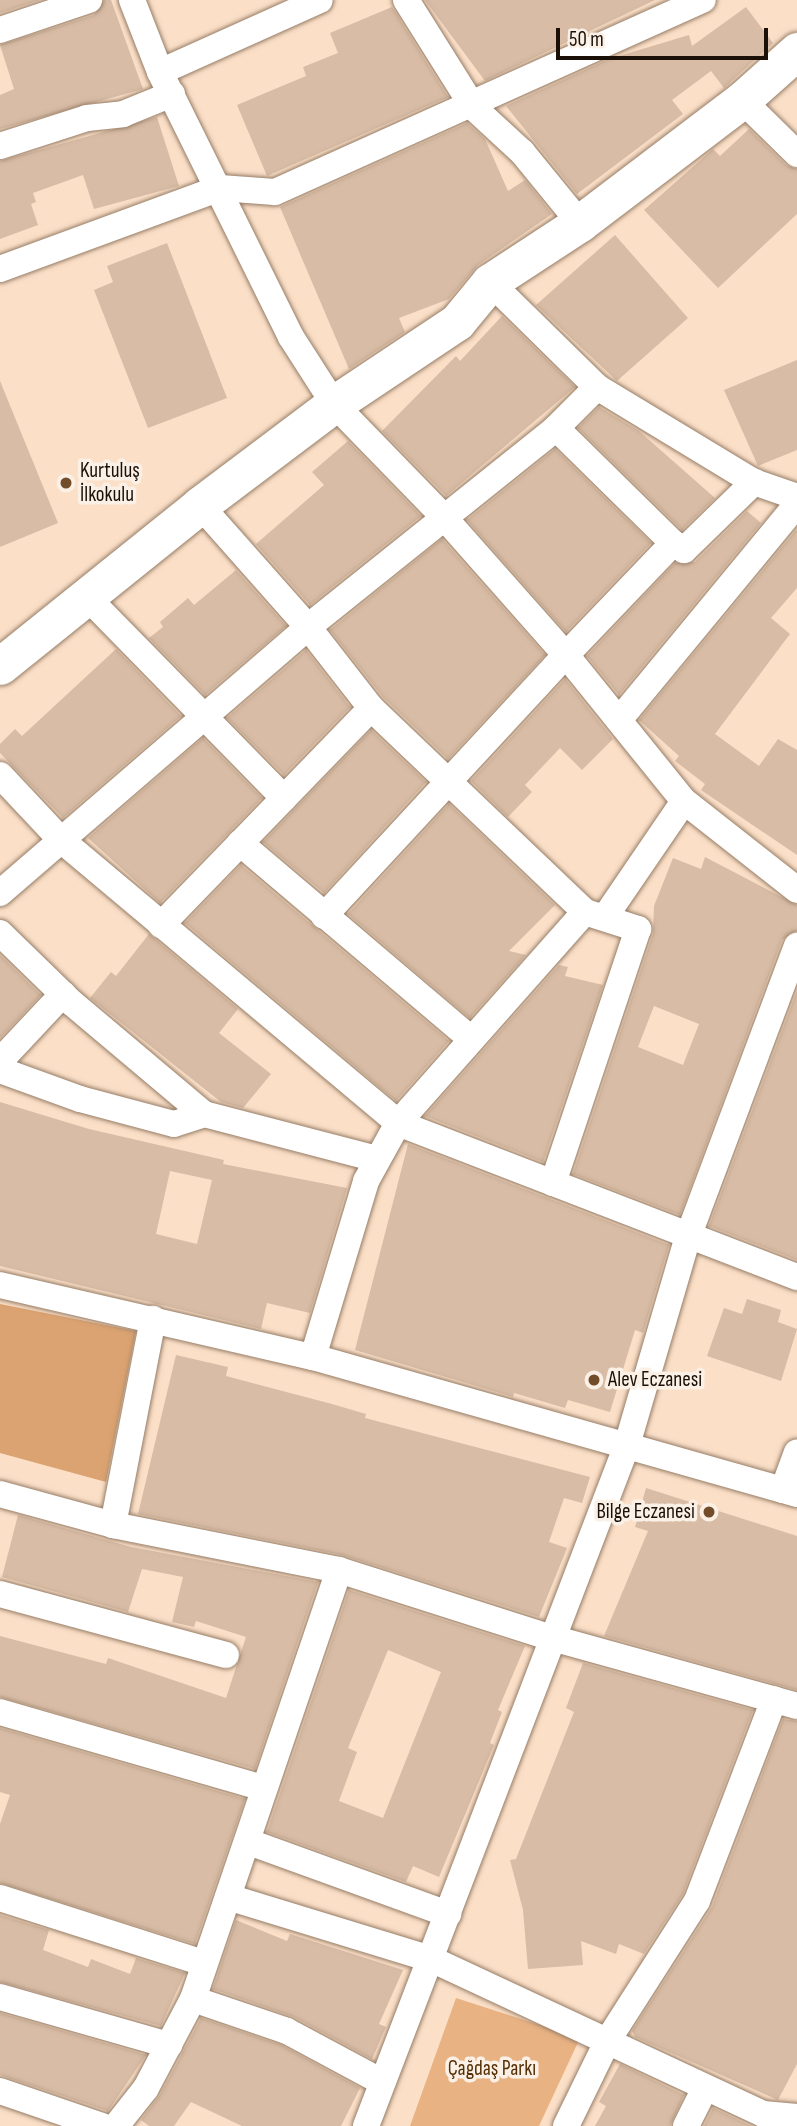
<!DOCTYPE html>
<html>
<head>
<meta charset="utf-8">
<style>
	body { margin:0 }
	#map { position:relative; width:797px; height:2126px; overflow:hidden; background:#fbdfc7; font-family:"Sofia Sans Condensed",sans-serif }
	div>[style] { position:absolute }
	.green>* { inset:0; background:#e8b283 }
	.forest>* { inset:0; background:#dba371 }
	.building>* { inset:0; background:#d8bca5 }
	.roads { filter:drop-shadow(0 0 2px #967d67) drop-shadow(0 0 2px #967d67) }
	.street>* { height:26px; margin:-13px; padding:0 13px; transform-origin:13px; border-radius:13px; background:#fff }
	.secondary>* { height:37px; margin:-18.5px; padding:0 18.5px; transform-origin:18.5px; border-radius:18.5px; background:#fff }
	.dots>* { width:19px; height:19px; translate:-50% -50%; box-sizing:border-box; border:4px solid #fbf0e6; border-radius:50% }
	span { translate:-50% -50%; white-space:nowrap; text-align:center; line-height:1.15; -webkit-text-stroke:7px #fbf0e6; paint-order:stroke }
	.poi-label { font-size:21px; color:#1a1008 }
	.left { translate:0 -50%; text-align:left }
	.right { translate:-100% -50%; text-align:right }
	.park-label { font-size:21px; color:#553007 }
	.scale { position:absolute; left:556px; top:28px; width:212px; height:32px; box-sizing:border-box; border:4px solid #1a1008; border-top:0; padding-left:9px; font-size:21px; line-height:24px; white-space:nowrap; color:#1a1008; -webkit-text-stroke:5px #fbf0e6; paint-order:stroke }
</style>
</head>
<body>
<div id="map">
	<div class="green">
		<div style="clip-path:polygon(456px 1998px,580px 2038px,539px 2126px,410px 2126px)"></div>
	</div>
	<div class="forest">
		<div style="clip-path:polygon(0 1304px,136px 1331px,106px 1482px,0 1453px)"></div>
	</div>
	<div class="building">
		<div style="clip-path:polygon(0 0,40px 0,0 13px)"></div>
		<div style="clip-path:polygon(104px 0,111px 0,143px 89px,0 129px,0 95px,14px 89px,0 45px,94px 15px)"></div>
		<div style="clip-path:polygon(425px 0,655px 0,485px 81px)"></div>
		<div style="clip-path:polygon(392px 7px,448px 97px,267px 176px,237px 105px,306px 76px,303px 67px,338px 53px,330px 33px)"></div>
		<div style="clip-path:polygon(746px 7px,773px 43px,724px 88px,711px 71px,672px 100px,683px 114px,577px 194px,506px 106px,609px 59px,689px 35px,692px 46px)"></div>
		<div style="clip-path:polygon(157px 117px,179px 186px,94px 209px,83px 175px,33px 193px,36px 202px,31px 204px,38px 225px,0 239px,0 161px)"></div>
		<div style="clip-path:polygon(467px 123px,485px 139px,508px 191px,525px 180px,552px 214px,478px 265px,449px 299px,399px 318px,405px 332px,349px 369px,280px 207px)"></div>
		<div style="clip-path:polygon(749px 129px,786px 165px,797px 169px,797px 214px,718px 288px,644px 210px,713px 149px,720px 156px)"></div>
		<div style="clip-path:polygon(615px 235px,688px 318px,617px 381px,536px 305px)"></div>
		<div style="clip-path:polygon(167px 243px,227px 398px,148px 428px,94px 290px,113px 282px,107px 266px)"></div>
		<div style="clip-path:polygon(502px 316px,575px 387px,446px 496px,382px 431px,456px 356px,460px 361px)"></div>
		<div style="clip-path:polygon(797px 360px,797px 450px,758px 466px,724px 390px)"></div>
		<div style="clip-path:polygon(0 381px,58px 523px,0 547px)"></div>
		<div style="clip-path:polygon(599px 407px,639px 431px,715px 498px,682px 530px,578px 428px)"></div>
		<div style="clip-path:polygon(348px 441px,421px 516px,310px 605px,256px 544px,324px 485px,312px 472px)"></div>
		<div style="clip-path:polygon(555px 449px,651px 543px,566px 632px,467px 520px)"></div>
		<div style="clip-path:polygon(747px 511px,761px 523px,619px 695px,587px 656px,675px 563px,695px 562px)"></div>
		<div style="clip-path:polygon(797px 529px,797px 588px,771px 618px,790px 634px,715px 734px,759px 766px,778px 739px,797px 750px,797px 855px,701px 790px,705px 784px,675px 761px,679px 756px,639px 720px)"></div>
		<div style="clip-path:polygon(442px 539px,545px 655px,448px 759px,383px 697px,330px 630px)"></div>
		<div style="clip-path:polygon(236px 570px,286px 626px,205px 695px,149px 638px,163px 627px,160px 622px,188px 598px,194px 605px)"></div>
		<div style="clip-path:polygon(116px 649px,181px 716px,63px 818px,0 753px,0 744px,15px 729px,22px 736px)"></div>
		<div style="clip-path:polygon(306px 650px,350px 707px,284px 775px,227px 718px)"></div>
		<div style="clip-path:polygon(565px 679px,613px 739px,582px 770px,560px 748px,525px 785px,532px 792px,508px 817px,471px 781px)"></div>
		<div style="clip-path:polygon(371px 730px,426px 782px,324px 893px,263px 842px)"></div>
		<div style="clip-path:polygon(203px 738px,262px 798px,160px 903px,88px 838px)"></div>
		<div style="clip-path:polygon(449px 804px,555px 905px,509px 951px,526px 955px,470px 1018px,348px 914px)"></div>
		<div style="clip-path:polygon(evenodd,705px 857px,797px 905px,797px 931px,782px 940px,680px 1215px,573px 1174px,653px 934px,654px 906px,673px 858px,701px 869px,705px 857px,654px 1006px,699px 1024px,683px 1065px,638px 1047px,654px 1006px)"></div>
		<div style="clip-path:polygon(241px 865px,449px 1041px,396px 1101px,185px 923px)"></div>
		<div style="clip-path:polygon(149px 934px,238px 1009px,219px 1033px,271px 1074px,243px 1108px,221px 1102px,90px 998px,111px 972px,116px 976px)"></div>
		<div style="clip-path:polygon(0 955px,41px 995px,0 1038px)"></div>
		<div style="clip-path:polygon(559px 965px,568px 967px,565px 976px,603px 985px,543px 1162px,425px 1116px)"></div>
		<div style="clip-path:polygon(797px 991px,797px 1260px,709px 1226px)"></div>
		<div style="clip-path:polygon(evenodd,0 1102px,89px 1129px,224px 1160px,223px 1164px,347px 1188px,310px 1313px,267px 1303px,261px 1329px,0 1266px,0 1102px,170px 1171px,212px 1180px,197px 1244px,156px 1234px,170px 1171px)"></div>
		<div style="clip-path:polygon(408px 1144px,669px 1245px,643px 1333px,635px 1330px,610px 1412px,568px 1400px,565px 1408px,514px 1393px,513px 1397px,355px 1350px)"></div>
		<div style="clip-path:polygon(747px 1299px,781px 1310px,778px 1322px,797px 1329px,781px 1381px,707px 1356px,724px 1308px,742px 1314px)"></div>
		<div style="clip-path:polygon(176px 1355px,228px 1367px,226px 1376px,332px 1404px,366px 1414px,365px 1418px,590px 1477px,582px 1503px,564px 1498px,549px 1542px,567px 1548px,539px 1617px,342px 1555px,138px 1514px)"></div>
		<div style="clip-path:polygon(646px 1488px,797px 1536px,797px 1690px,604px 1636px,648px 1531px,635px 1527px)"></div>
		<div style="clip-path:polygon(18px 1515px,131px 1547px,318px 1582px,255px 1769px,0 1697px,0 1636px,106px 1664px,108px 1658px,226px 1698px,246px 1637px,196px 1621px,194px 1627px,172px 1622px,183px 1577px,142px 1569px,128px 1612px,2px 1577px)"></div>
		<div style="clip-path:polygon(evenodd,349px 1590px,525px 1646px,498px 1710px,502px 1712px,490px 1743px,494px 1745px,439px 1877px,413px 1866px,406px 1882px,267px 1832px,349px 1590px,388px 1650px,441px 1672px,383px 1818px,339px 1801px,357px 1752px,348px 1748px,388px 1650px)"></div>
		<div style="clip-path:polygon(583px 1663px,753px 1710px,683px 1894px,644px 1954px,619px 1944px,616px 1954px,581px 1941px,583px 1965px,528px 1969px,523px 1910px,510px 1860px,516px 1859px,574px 1712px,566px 1708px)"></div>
		<div style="clip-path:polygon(783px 1719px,797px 1721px,797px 2064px,778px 2100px,635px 2037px,632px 2031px,712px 1907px)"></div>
		<div style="clip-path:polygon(0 1728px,245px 1799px,195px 1944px,0 1883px,0 1824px,10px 1795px,0 1792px)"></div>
		<div style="clip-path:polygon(0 1915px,49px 1930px,43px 1950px,88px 1967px,91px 1959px,130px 1974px,136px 1958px,185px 1973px,161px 2026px,0 1982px)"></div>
		<div style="clip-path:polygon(236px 1920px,287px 1941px,290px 1934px,403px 1970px,379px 2024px,386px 2027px,372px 2059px,294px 2017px,213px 1989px)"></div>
		<div style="clip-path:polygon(0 2013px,146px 2055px,108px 2111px,0 2075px)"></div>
		<div style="clip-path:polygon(201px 2018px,281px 2045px,360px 2088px,341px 2126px,242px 2126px,191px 2102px,174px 2126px,149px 2126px,141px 2120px,160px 2095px)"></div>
		<div style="clip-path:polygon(620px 2064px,684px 2095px,670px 2126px,595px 2126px,606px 2106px,599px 2102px)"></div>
		<div style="clip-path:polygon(713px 2108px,751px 2126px,704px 2126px)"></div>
	</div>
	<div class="roads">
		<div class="street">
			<div style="left:132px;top:0;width:77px;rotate:68.7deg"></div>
			<div style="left:160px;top:72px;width:296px;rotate:63.7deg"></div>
			<div style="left:291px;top:337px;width:80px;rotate:57.3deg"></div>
			<div style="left:334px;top:404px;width:155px;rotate:45.8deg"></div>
			<div style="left:442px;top:515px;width:187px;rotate:48.5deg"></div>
			<div style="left:566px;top:655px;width:155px;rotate:-46.3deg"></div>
			<div style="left:673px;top:543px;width:13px;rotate:32deg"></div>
			<div style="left:684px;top:550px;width:98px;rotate:-44.2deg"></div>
			<div style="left:406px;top:0;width:126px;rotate:57.9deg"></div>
			<div style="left:473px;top:107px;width:67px;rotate:42.6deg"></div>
			<div style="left:522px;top:152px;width:92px;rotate:50.8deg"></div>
			<div style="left:0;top:30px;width:94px;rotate:-18.6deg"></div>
			<div style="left:160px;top:72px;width:175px;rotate:-24.2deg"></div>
			<div style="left:742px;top:100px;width:77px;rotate:44.5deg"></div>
			<div style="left:0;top:146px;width:91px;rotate:-17.8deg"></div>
			<div style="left:87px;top:118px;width:36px;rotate:-6deg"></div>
			<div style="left:123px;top:114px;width:53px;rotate:-22.2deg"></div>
			<div style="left:0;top:269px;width:234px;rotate:-20.2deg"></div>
			<div style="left:220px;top:188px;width:55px;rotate:4.2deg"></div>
			<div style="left:275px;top:192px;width:469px;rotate:-24.2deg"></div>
			<div style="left:490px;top:282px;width:150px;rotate:44.5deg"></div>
			<div style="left:597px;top:387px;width:184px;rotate:31.2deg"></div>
			<div style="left:754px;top:482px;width:46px;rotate:19.2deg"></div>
			<div style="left:556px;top:428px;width:164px;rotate:44.5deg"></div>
			<div style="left:200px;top:505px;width:163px;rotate:48.5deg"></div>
			<div style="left:308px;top:627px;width:103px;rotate:52.1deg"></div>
			<div style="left:371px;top:708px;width:296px;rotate:43.6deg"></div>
			<div style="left:585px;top:912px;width:56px;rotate:17.8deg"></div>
			<div style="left:638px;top:929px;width:268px;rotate:108.5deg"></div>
			<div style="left:86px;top:596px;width:283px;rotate:45.6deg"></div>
			<div style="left:619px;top:720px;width:280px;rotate:-50.5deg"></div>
			<div style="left:0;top:775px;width:88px;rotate:46.8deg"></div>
			<div style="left:60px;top:839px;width:441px;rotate:40deg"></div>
			<div style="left:398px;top:1123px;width:428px;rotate:21.1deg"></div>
			<div style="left:240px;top:843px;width:302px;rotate:40.3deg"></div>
			<div style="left:0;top:893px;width:407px;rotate:-40.8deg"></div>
			<div style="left:308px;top:627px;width:318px;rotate:-38.7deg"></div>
			<div style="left:556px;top:428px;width:58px;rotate:-45deg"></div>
			<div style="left:324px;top:916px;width:356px;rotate:-47.2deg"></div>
			<div style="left:566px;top:655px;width:188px;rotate:51.1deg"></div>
			<div style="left:684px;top:801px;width:144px;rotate:38.2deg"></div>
			<div style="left:605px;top:917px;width:140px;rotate:-55.7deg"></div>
			<div style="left:161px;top:925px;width:302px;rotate:-45.9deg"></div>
			<div style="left:0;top:933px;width:100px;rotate:44.2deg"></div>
			<div style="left:72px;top:1003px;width:172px;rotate:40.1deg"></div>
			<div style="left:204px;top:1114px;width:179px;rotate:14.6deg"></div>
			<div style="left:0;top:1061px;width:92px;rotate:-46.8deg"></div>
			<div style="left:0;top:1070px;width:85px;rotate:19.9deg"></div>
			<div style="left:80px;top:1099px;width:97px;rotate:14.9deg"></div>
			<div style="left:174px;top:1124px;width:32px;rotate:-18deg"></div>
			<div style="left:0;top:1285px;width:321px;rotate:13deg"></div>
			<div style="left:313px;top:1357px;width:503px;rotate:15.8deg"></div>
			<div style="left:313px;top:1357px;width:184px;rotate:-73.2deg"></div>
			<div style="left:366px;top:1181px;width:66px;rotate:-61.1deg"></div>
			<div style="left:398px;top:1123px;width:282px;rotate:-48.5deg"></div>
			<div style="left:783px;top:1490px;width:40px;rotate:-69.8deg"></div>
			<div style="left:0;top:1494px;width:117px;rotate:15.3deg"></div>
			<div style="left:113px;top:1525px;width:230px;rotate:11.3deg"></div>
			<div style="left:339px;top:1570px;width:224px;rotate:17.7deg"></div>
			<div style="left:552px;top:1638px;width:254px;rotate:15.5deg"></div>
			<div style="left:113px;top:1525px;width:210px;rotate:-79deg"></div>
			<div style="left:0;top:1594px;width:234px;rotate:15.1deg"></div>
			<div style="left:0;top:1712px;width:275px;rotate:16.1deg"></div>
			<div style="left:249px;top:1842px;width:212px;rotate:19.9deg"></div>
			<div style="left:228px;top:1897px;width:212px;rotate:17deg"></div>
			<div style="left:431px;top:1959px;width:366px;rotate:25deg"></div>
			<div style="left:763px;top:2114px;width:34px;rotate:5deg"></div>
			<div style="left:0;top:1898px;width:214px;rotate:17.7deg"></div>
			<div style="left:0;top:1997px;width:176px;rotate:15.9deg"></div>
			<div style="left:193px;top:1999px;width:99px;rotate:18.8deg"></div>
			<div style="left:287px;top:2031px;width:108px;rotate:28.2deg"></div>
			<div style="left:0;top:2091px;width:108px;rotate:18.9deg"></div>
			<div style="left:116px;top:2126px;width:48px;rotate:-51.7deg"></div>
			<div style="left:146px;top:2088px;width:101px;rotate:-62.2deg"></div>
			<div style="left:193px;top:1999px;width:453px;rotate:-71.2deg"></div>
			<div style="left:366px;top:2126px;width:729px;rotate:-69.03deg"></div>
			<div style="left:627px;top:1445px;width:217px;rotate:-73.7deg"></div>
			<div style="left:688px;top:1237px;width:311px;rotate:-69.5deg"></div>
			<div style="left:566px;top:2126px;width:96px;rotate:-64deg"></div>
			<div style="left:608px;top:2040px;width:165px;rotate:-57.4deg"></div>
			<div style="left:697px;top:1901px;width:216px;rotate:-69.1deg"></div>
			<div style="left:686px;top:2126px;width:42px;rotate:-63.4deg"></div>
		</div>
		<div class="secondary">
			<div style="left:0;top:666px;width:257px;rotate:-38.8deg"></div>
			<div style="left:200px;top:505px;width:168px;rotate:-37deg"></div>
			<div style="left:334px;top:404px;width:148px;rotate:-33.7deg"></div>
			<div style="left:457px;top:322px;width:52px;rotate:-50.5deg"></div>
			<div style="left:490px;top:282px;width:108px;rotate:-33.2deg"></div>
			<div style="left:580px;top:223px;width:203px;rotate:-37.2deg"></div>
			<div style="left:742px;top:100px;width:74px;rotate:-41.7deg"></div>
		</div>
	</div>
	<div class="dots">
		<div style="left:66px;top:483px;background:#734d2a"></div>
		<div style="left:594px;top:1380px;background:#734d2a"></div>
		<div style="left:709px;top:1512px;background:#734d2a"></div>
	</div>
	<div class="poi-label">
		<span class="left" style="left:80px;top:483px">Kurtuluş<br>İlkokulu</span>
		<span class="left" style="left:608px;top:1380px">Alev Eczanesi</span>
		<span class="right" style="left:695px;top:1512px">Bilge Eczanesi</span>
	</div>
	<div class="park-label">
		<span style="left:492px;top:2069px">Çağdaş Parkı</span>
	</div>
	<div class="scale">50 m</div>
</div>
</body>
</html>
